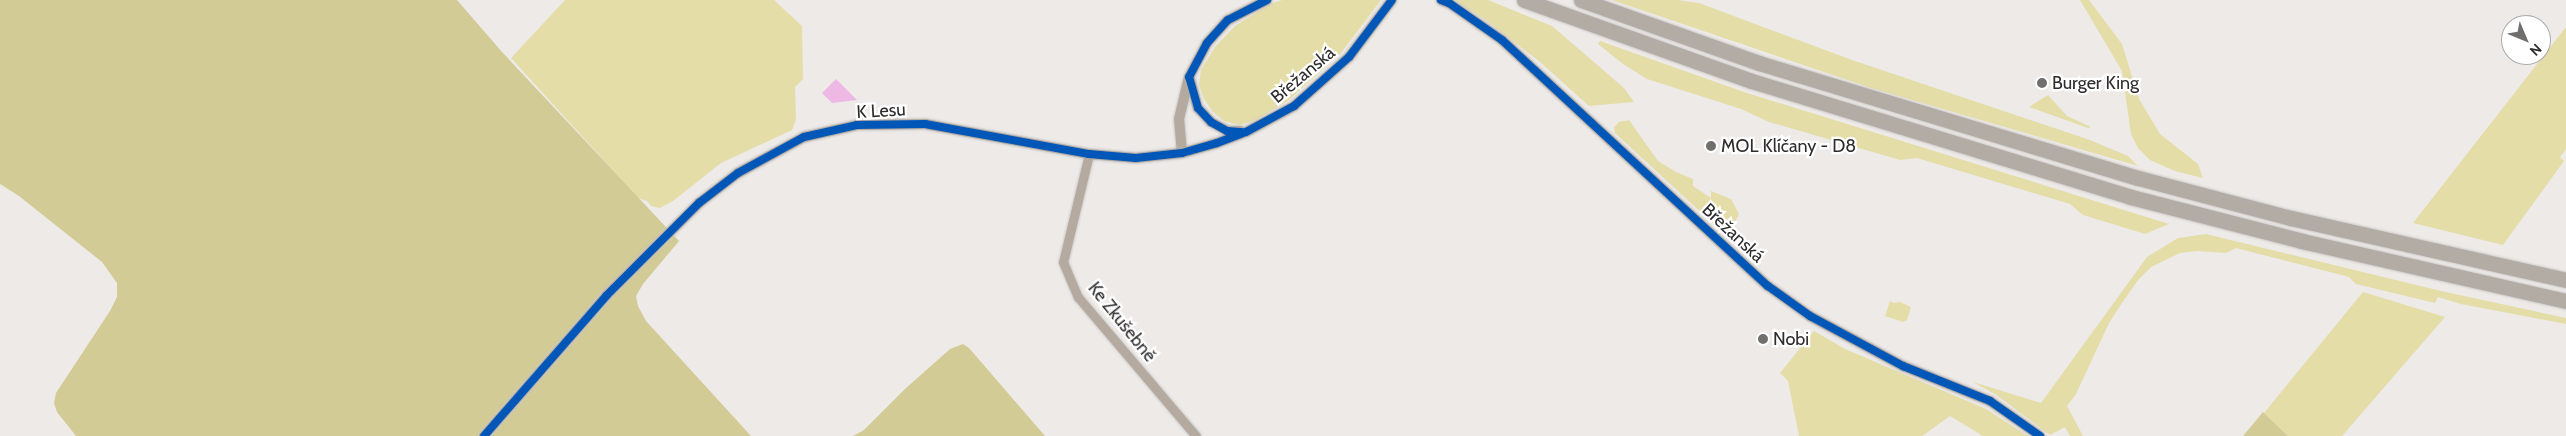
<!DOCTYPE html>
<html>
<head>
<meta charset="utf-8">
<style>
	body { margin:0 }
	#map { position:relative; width:2566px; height:436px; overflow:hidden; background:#edeae8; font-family:Cabin,sans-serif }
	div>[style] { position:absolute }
	.green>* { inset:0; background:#e4dda8 }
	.forest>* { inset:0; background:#d2cb95 }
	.water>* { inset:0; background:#eeb8e4 }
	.roads { filter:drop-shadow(0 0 1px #cac8c7) drop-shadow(0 0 1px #cac8c7) }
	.minor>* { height:9px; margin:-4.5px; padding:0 4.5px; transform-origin:4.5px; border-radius:4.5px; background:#b4aaa0 }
	.tertiary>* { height:10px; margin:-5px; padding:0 5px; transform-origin:5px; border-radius:5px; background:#b4aaa0 }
	.motorway>* { height:15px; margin:-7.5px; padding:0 7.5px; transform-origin:7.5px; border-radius:7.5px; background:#b2aca5 }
	.cycleway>* { height:8px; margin:-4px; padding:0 4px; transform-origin:4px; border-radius:4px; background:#0057b8 }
	.dots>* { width:14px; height:14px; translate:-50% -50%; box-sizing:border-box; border:2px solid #fff; border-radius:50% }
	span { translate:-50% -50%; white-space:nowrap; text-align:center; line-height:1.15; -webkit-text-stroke:4.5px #fff; paint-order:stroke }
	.street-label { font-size:18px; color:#2e2c2c }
	.poi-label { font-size:18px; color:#2e2c2c }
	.left { translate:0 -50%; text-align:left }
	.north { position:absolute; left:2501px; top:15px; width:50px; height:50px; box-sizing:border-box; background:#fff; border:1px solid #ababab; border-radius:50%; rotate:135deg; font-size:14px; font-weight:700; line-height:20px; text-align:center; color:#2e2c2c }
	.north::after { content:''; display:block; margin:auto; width:18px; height:22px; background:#716e6e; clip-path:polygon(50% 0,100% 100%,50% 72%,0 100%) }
</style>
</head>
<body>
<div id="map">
	<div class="green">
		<div style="clip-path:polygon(565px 0,774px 0,802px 26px,803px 79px,795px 87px,796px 119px,792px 130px,721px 163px,673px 201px,660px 208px,651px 206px,647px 201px,638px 198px,511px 58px)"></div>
		<div style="clip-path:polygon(1282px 0,1381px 0,1341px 53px,1289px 100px,1254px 121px,1239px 125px,1224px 121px,1213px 112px,1204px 99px,1199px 85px,1201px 70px,1215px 47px,1235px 26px,1270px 4px)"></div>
		<div style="clip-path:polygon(1454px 0,1488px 0,1552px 26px,1624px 88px,1634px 102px,1589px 106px,1540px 62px,1487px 21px)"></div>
		<div style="clip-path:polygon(1612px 0,1677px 0,1699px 3px,1852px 60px,2090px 140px,2128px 156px,2138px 166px,1871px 88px)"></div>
		<div style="clip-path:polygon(2080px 0,2089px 0,2122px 44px,2139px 99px,2160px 134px,2198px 164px,2203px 178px,2175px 171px,2150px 160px,2138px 148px,2131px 134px,2122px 71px)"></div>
		<div style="clip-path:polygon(2566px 27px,2566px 149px,2560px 157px,2564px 161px,2503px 245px,2413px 223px)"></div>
		<div style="clip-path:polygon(1600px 41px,1744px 92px,2169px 224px,2145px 234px,2083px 215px,2070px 204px,1917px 158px,1900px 160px,1769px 122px,1741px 109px,1647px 79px,1623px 64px,1598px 44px)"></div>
		<div style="clip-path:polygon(2048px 95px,2067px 116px,2091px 127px,2088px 128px,2029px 107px)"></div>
		<div style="clip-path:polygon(1629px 120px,1658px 161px,1676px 172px,1693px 179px,1693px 186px,1711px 198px,1711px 191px,1731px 199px,1739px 214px,1735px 222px,1728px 228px,1719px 229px,1615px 133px,1614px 127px,1619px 122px)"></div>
		<div style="clip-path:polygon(2206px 234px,2441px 291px,2566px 318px,2566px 324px,2461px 304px,2438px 297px,2435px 303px,2356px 284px,2349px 277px,2236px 248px,2226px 253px,2197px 251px,2180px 253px,2151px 267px,2138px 280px,2122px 303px,2109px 323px,2076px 394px,2067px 406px,2083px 436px,2070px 436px,2065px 427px,2050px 435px,1995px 394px,1973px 382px,2041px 403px,2147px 257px,2178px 238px)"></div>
		<div style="clip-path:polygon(2363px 292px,2445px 317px,2342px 436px,2288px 436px,2264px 413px)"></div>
		<div style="clip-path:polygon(1890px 301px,1894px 303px,1900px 302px,1911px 307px,1907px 320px,1903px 322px,1885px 316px)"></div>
		<div style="clip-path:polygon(1814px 331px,1845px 349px,1986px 409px,2028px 436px,1983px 436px,1950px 416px,1922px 436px,1799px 436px,1788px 381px,1780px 373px)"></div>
	</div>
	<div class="forest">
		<div style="clip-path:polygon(0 0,457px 0,502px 52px,679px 241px,643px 284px,636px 296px,638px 306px,646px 321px,751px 436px,76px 436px,57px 412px,54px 403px,56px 393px,110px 311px,117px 297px,117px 283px,102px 262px,19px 196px,0 184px)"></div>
		<div style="clip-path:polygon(963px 344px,969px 348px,1045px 436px,853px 436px,864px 430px,905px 389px,950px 349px)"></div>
		<div style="clip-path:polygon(2263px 412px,2264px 413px,2288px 436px,2243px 436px)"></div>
	</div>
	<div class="water">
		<div style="clip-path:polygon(836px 79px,857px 100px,832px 103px,822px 93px)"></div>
	</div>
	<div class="roads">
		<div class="minor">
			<div style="left:1089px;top:154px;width:111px;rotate:103.5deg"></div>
			<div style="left:1063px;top:262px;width:38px;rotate:67deg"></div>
			<div style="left:1078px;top:297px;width:182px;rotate:49.7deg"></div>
		</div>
		<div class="tertiary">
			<div style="left:1441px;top:0;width:9px;rotate:21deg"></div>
			<div style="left:1449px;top:3px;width:65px;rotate:34.9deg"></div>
			<div style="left:1502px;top:40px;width:362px;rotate:42.8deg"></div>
			<div style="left:1768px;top:286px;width:52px;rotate:35.5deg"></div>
			<div style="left:1810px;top:316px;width:106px;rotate:28.3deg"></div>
			<div style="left:1903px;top:366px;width:94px;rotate:21.9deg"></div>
			<div style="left:1990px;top:401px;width:61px;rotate:35deg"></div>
			<div style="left:1190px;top:79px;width:30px;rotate:75deg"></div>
			<div style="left:1198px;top:108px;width:19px;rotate:47deg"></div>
			<div style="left:1211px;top:122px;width:18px;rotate:29deg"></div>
			<div style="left:1227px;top:131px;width:13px"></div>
			<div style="left:1182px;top:153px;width:34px;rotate:-95deg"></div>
			<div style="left:1179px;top:119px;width:43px;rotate:-76.6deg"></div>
			<div style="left:1189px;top:77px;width:38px;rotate:-62deg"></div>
			<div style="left:1207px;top:43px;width:31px;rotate:-48deg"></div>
			<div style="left:1228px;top:20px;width:44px;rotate:-27.1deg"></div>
			<div style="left:484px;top:436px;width:186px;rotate:-48.9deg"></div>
			<div style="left:606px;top:296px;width:132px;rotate:-45deg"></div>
			<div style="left:699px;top:203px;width:49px;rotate:-37.6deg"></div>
			<div style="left:738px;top:173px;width:75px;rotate:-28.6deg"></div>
			<div style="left:804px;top:137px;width:54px;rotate:-12.8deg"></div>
			<div style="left:857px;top:125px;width:68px;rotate:-0.8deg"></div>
			<div style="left:925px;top:124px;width:167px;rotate:10.4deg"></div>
			<div style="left:1089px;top:154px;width:47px;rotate:4.9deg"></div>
			<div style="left:1136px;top:158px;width:46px;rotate:-6.2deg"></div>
			<div style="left:1182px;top:153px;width:36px;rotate:-16deg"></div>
			<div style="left:1217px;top:143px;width:31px;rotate:-21deg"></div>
			<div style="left:1246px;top:132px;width:55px;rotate:-28.4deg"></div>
			<div style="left:1294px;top:106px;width:74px;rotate:-41.7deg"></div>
			<div style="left:1349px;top:57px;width:71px;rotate:-53deg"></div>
		</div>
		<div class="motorway">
			<div style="left:1524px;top:0;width:242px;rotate:19.6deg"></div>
			<div style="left:1752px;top:81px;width:396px;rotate:17deg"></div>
			<div style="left:2131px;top:197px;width:177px;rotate:14.4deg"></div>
			<div style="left:2302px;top:241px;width:271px;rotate:12.8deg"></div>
			<div style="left:1581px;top:0;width:189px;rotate:19.5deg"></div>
			<div style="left:1759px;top:63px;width:396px;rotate:16.9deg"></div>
			<div style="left:2138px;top:178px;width:158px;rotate:14.7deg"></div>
			<div style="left:2291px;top:218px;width:282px;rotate:12.7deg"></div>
		</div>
	</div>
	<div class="cycleway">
		<div style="left:1441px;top:0;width:9px;rotate:21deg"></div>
		<div style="left:1449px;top:3px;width:65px;rotate:34.9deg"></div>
		<div style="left:1502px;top:40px;width:362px;rotate:42.8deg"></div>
		<div style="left:1768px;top:286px;width:52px;rotate:35.5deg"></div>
		<div style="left:1810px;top:316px;width:106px;rotate:28.3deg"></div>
		<div style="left:1903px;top:366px;width:94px;rotate:21.9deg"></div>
		<div style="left:1990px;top:401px;width:61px;rotate:35deg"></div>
		<div style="left:1241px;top:132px;width:14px;rotate:-176deg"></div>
		<div style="left:1227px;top:131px;width:18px;rotate:-151deg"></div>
		<div style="left:1211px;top:122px;width:19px;rotate:-133deg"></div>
		<div style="left:1198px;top:108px;width:32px;rotate:-106deg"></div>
		<div style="left:1189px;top:77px;width:38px;rotate:-62deg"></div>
		<div style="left:1207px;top:43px;width:31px;rotate:-48deg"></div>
		<div style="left:1228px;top:20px;width:44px;rotate:-27.1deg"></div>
		<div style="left:484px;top:436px;width:186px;rotate:-48.9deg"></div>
		<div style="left:606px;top:296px;width:132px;rotate:-45deg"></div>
		<div style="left:699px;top:203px;width:49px;rotate:-37.6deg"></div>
		<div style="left:738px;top:173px;width:75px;rotate:-28.6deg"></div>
		<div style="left:804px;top:137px;width:54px;rotate:-12.8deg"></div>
		<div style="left:857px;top:125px;width:68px;rotate:-0.8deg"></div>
		<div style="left:925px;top:124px;width:167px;rotate:10.4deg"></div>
		<div style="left:1089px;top:154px;width:47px;rotate:4.9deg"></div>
		<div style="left:1136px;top:158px;width:46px;rotate:-6.2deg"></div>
		<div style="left:1182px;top:153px;width:36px;rotate:-16deg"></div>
		<div style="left:1217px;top:143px;width:31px;rotate:-21deg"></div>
		<div style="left:1246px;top:132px;width:55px;rotate:-28.4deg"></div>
		<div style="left:1294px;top:106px;width:74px;rotate:-41.7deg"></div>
		<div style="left:1349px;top:57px;width:71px;rotate:-53deg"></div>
	</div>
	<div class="dots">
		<div style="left:2042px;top:83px;background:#716e6e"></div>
		<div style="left:1711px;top:146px;background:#716e6e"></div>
		<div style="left:1763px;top:339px;background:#716e6e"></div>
	</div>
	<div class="street-label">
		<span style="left:1303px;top:75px;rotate:-40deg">Břežanská</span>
		<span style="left:881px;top:111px;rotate:-3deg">K Lesu</span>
		<span style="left:1733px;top:233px;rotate:43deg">Břežanská</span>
		<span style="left:1122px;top:322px;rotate:51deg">Ke Zkušebně</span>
	</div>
	<div class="poi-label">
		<span class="left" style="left:2052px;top:83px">Burger King</span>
		<span class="left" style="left:1721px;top:146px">MOL Klíčany - D8</span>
		<span class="left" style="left:1773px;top:339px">Nobi</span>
	</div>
	<div class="north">N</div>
</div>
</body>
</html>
